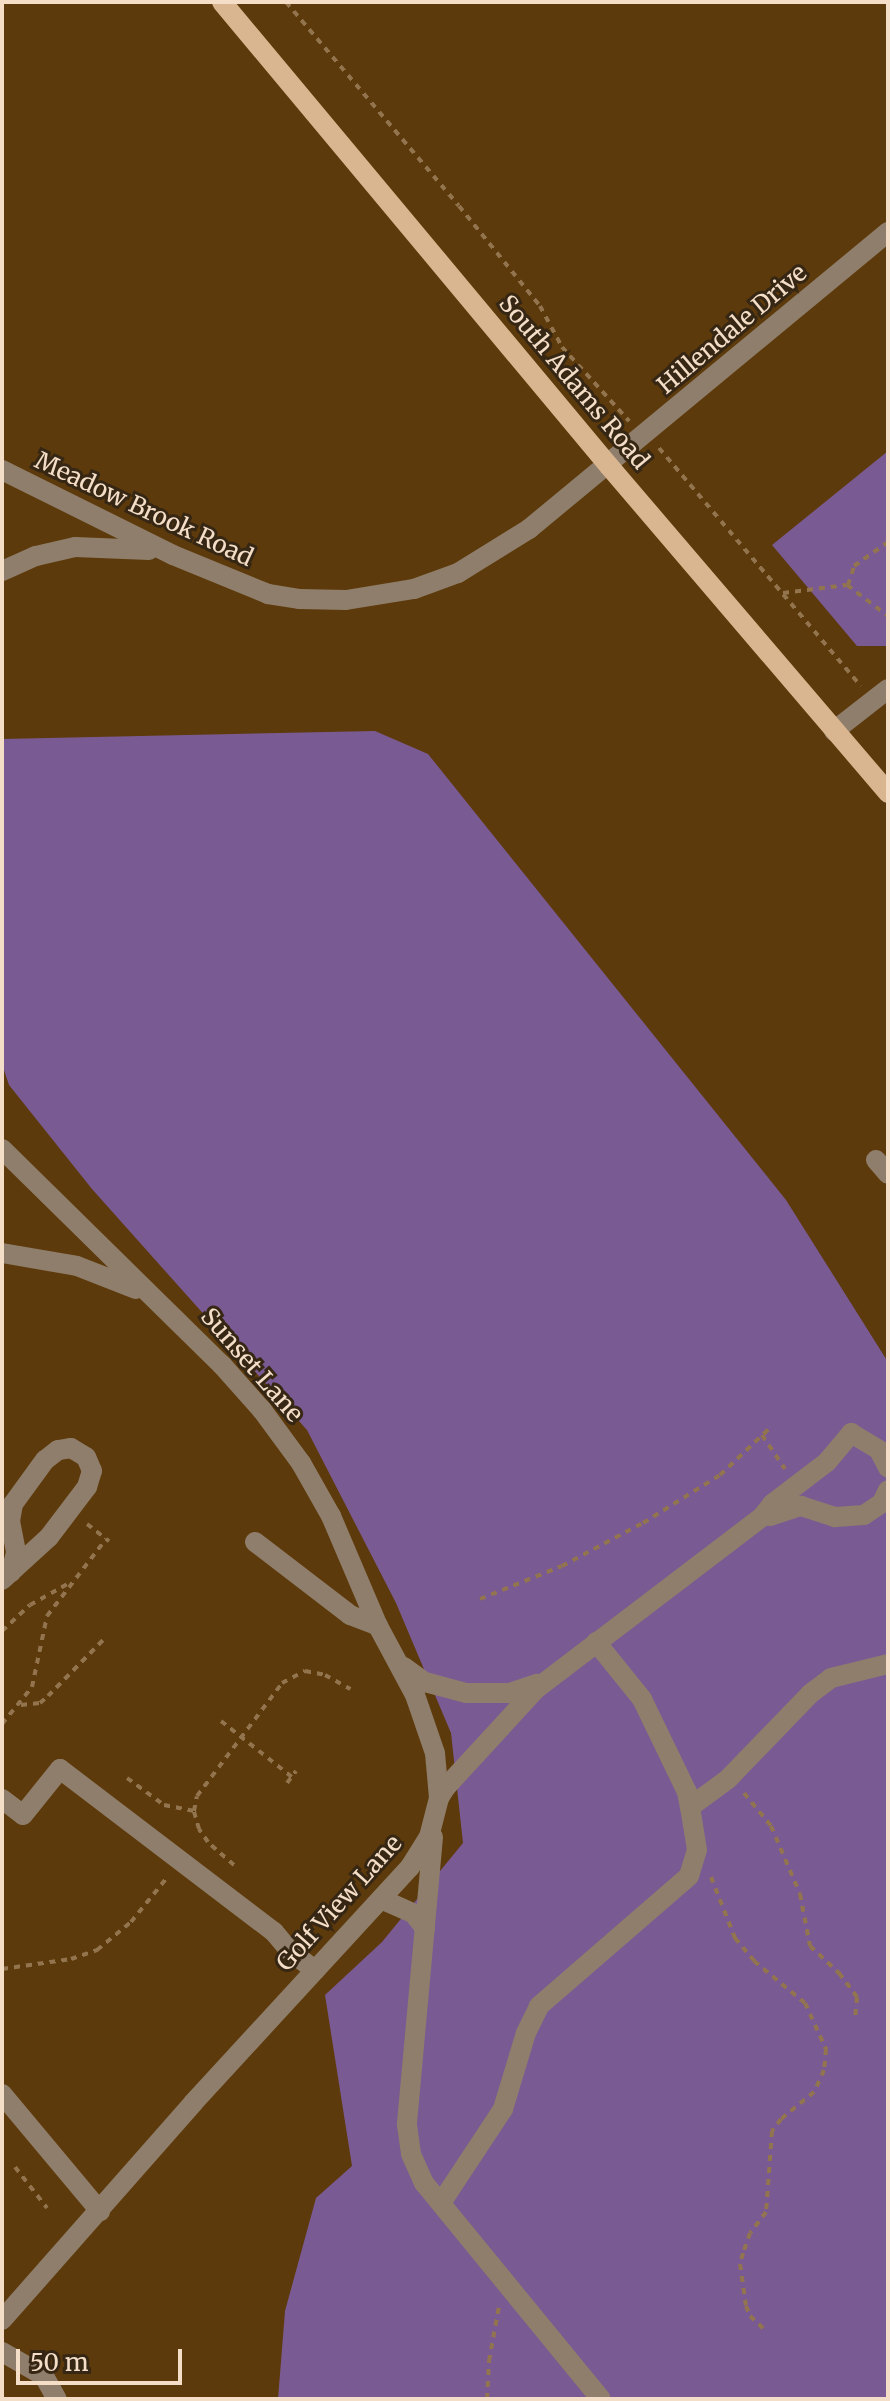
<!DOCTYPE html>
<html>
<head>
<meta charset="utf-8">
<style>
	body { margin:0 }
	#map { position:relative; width:890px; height:2401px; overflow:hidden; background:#5d3a0b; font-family:Merriweather,serif }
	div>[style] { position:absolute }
	.green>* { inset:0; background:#7a5a93 }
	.path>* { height:4px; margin-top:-2px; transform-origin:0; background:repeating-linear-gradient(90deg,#92744e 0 6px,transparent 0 12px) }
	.minor>* { height:20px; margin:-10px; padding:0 10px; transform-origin:10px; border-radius:10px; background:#8f7e6b }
	.major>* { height:20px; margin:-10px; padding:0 10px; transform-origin:10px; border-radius:10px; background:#dab690 }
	span { translate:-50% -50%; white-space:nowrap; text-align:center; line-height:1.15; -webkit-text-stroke:6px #362614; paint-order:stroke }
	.street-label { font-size:24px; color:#f4dec8 }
	.frame { position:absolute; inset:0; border:4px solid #f4dec8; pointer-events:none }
	.scale { position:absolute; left:16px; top:2349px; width:166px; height:36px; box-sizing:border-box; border:4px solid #f4dec8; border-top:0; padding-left:10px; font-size:24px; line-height:28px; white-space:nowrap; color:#f4dec8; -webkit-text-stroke:6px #362614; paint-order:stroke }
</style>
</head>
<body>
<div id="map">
	<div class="green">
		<div style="clip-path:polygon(888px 451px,888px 646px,857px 646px,772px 545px)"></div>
		<div style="clip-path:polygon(375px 731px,428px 754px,786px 1200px,888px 1362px,888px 2399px,278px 2399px,285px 2311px,316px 2198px,352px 2166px,325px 1995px,382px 1942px,463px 1843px,451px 1733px,396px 1603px,307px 1430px,92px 1189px,9px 1085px,2px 1064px,2px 739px)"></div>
	</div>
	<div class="path">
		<div style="left:286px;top:2px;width:267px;rotate:49.7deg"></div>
		<div style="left:459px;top:206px;width:129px;rotate:51deg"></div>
		<div style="left:540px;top:306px;width:47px;rotate:61.8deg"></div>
		<div style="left:562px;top:347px;width:100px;rotate:47.8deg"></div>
		<div style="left:659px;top:448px;width:312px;rotate:49.7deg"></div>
		<div style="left:848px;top:585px;width:20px;rotate:-72deg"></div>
		<div style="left:854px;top:566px;width:42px;rotate:-35.2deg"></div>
		<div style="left:783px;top:593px;width:64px;rotate:-7.1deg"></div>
		<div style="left:847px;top:585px;width:51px;rotate:37.1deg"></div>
		<div style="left:762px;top:1435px;width:41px;rotate:55.9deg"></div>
		<div style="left:87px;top:1524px;width:28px;rotate:38deg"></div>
		<div style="left:480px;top:1599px;width:88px;rotate:-21.9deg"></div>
		<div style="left:562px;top:1566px;width:92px;rotate:-28deg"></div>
		<div style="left:643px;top:1523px;width:91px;rotate:-31.9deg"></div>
		<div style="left:720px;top:1475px;width:70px;rotate:-43.3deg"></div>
		<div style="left:2px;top:1631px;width:38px;rotate:-43deg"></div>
		<div style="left:30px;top:1605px;width:47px;rotate:-29.3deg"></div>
		<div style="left:21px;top:1705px;width:19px;rotate:-6deg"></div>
		<div style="left:40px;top:1703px;width:11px;rotate:-41deg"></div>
		<div style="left:48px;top:1696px;width:81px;rotate:-45.5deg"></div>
		<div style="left:221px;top:1721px;width:90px;rotate:38.3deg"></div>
		<div style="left:2px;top:1724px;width:48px;rotate:-51deg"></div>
		<div style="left:32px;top:1687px;width:73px;rotate:-78.1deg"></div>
		<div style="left:47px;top:1616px;width:97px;rotate:-52.5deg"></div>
		<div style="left:127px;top:1778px;width:46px;rotate:36.1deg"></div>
		<div style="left:164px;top:1805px;width:31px;rotate:11deg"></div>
		<div style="left:287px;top:1783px;width:15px;rotate:-53deg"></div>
		<div style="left:744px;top:1793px;width:43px;rotate:50.7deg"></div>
		<div style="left:771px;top:1826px;width:74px;rotate:66.9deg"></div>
		<div style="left:800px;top:1894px;width:53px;rotate:79.1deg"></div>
		<div style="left:810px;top:1946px;width:40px;rotate:43deg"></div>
		<div style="left:839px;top:1973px;width:30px;rotate:53deg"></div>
		<div style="left:857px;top:1997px;width:21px;rotate:95deg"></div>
		<div style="left:234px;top:1865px;width:35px;rotate:-139deg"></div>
		<div style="left:208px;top:1842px;width:16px;rotate:-125deg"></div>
		<div style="left:199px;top:1829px;width:19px;rotate:-106deg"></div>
		<div style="left:194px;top:1811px;width:15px;rotate:-79deg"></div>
		<div style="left:197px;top:1796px;width:141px;rotate:-53deg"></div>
		<div style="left:282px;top:1683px;width:26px;rotate:-28deg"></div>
		<div style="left:305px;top:1671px;width:20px;rotate:11deg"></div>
		<div style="left:325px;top:1675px;width:29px;rotate:29deg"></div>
		<div style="left:711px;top:1877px;width:66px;rotate:68.5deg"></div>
		<div style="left:735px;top:1938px;width:30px;rotate:50deg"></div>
		<div style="left:754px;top:1961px;width:66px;rotate:39.5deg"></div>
		<div style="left:805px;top:2003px;width:51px;rotate:65.5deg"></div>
		<div style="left:826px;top:2049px;width:21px;rotate:95deg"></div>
		<div style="left:824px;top:2070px;width:24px;rotate:114deg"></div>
		<div style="left:814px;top:2092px;width:43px;rotate:140.7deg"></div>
		<div style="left:781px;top:2119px;width:15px;rotate:127deg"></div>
		<div style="left:772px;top:2131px;width:81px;rotate:94.2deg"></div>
		<div style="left:766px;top:2212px;width:26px;rotate:127deg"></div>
		<div style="left:750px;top:2233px;width:21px;rotate:109deg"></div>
		<div style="left:743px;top:2253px;width:11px;rotate:105deg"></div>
		<div style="left:740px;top:2264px;width:42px;rotate:81.9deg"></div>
		<div style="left:746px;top:2306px;width:11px;rotate:68deg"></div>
		<div style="left:750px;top:2316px;width:18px;rotate:43deg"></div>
		<div style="left:2px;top:1969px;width:70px;rotate:-8.2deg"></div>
		<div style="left:71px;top:1959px;width:28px;rotate:-19deg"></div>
		<div style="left:97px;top:1950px;width:44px;rotate:-39.5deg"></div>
		<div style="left:131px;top:1922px;width:60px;rotate:-51deg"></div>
		<div style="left:15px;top:2167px;width:52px;rotate:52deg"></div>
		<div style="left:487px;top:2399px;width:38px;rotate:-87deg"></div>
		<div style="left:489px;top:2361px;width:56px;rotate:-79.7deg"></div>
	</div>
	<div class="minor">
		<div style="left:2px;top:470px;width:191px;rotate:26.4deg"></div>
		<div style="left:173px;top:555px;width:103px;rotate:22.3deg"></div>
		<div style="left:268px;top:594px;width:31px;rotate:9deg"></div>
		<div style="left:299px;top:599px;width:47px;rotate:1.2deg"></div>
		<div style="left:346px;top:600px;width:69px;rotate:-9.2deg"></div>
		<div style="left:414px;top:589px;width:47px;rotate:-20deg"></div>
		<div style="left:458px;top:573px;width:84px;rotate:-31.8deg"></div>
		<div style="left:529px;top:529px;width:466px;rotate:-39.6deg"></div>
		<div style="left:2px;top:571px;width:37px;rotate:-24deg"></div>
		<div style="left:36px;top:556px;width:40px;rotate:-13deg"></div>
		<div style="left:75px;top:547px;width:74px;rotate:2.3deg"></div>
		<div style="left:834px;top:731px;width:68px;rotate:-37.9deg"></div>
		<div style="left:2px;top:1149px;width:308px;rotate:44.5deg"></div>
		<div style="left:222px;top:1365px;width:60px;rotate:48.4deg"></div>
		<div style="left:262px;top:1410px;width:66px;rotate:53.7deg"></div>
		<div style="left:301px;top:1463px;width:61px;rotate:60.5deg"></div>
		<div style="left:331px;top:1516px;width:120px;rotate:66.9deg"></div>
		<div style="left:378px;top:1626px;width:78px;rotate:61.8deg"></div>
		<div style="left:415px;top:1695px;width:61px;rotate:71deg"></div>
		<div style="left:435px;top:1753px;width:45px;rotate:84.9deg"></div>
		<div style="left:876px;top:1160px;width:18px;rotate:49deg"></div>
		<div style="left:2px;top:1253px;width:76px;rotate:9.8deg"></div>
		<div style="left:77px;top:1266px;width:63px;rotate:21.3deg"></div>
		<div style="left:770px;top:1516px;width:33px;rotate:-18deg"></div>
		<div style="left:801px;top:1506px;width:36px;rotate:18deg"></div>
		<div style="left:835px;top:1517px;width:29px;rotate:-4deg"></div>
		<div style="left:864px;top:1515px;width:22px;rotate:-34deg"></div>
		<div style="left:882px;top:1503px;width:14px;rotate:-65deg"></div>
		<div style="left:255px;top:1542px;width:120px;rotate:37.5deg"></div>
		<div style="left:350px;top:1615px;width:30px;rotate:21deg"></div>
		<div style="left:2px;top:1580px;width:64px;rotate:-42.5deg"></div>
		<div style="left:49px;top:1537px;width:63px;rotate:-52.8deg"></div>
		<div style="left:87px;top:1487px;width:17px;rotate:-73deg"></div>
		<div style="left:92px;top:1471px;width:15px;rotate:-113deg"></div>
		<div style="left:86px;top:1457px;width:17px;rotate:-149deg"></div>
		<div style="left:71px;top:1448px;width:13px;rotate:171deg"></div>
		<div style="left:58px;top:1450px;width:16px;rotate:142deg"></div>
		<div style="left:45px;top:1460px;width:54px;rotate:126deg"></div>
		<div style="left:13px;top:1504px;width:17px;rotate:100deg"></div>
		<div style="left:10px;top:1521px;width:33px;rotate:79deg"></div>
		<div style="left:16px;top:1553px;width:20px;rotate:105deg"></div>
		<div style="left:596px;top:1642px;width:73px;rotate:51.1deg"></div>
		<div style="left:642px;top:1699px;width:103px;rotate:64.2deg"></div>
		<div style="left:687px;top:1792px;width:15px;rotate:79deg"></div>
		<div style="left:404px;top:1667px;width:26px;rotate:36deg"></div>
		<div style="left:425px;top:1682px;width:42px;rotate:15deg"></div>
		<div style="left:466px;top:1693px;width:44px"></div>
		<div style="left:510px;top:1693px;width:28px;rotate:-19deg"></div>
		<div style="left:2px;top:1799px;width:26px;rotate:37deg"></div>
		<div style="left:23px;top:1815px;width:59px;rotate:-51.2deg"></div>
		<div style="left:60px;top:1769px;width:269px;rotate:37.3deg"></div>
		<div style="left:274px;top:1932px;width:23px;rotate:50deg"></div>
		<div style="left:289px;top:1950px;width:33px;rotate:38deg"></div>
		<div style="left:433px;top:1837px;width:289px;rotate:95.2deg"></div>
		<div style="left:407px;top:2125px;width:29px;rotate:82deg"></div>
		<div style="left:411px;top:2154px;width:32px;rotate:66deg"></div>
		<div style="left:424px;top:2183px;width:279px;rotate:50.7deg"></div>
		<div style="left:381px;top:1899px;width:36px;rotate:24deg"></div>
		<div style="left:414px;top:1914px;width:18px;rotate:52deg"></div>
		<div style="left:2px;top:2094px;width:153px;rotate:50.1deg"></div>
		<div style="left:441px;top:2203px;width:113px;rotate:-56.6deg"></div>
		<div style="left:503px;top:2109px;width:79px;rotate:-73.2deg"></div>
		<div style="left:526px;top:2033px;width:30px;rotate:-64deg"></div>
		<div style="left:539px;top:2006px;width:198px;rotate:-40.9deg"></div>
		<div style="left:689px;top:1876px;width:27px;rotate:-73deg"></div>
		<div style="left:697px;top:1850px;width:44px;rotate:-99.2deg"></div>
		<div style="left:690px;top:1807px;width:47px;rotate:-36.4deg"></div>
		<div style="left:728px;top:1779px;width:118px;rotate:-46deg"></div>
		<div style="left:810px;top:1694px;width:26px;rotate:-37deg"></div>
		<div style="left:831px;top:1678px;width:59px;rotate:-13.8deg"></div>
		<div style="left:2px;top:2320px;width:289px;rotate:-48.6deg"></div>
		<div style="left:193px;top:2103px;width:321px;rotate:-47.4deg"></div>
		<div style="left:410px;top:1867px;width:36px;rotate:-58deg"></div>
		<div style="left:429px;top:1837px;width:40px;rotate:-75.6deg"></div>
		<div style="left:439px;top:1798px;width:13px;rotate:-58deg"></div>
		<div style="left:446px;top:1787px;width:133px;rotate:-47.4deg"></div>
		<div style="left:536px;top:1689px;width:284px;rotate:-37.3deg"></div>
		<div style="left:762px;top:1517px;width:16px;rotate:-52deg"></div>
		<div style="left:772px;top:1504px;width:69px;rotate:-37.4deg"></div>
		<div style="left:827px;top:1462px;width:38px;rotate:-50deg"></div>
		<div style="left:851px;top:1433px;width:33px;rotate:31deg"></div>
		<div style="left:879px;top:1450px;width:20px;rotate:63deg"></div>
		<div style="left:2px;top:2352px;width:48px;rotate:29.7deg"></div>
		<div style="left:44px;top:2376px;width:26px;rotate:61deg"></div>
	</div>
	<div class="major">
		<div style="left:222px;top:2px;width:604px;rotate:50.17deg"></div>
		<div style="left:609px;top:466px;width:430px;rotate:49.5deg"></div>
	</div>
	<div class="street-label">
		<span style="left:732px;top:329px;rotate:-40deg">Hillendale Drive</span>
		<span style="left:574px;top:382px;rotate:50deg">South Adams Road</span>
		<span style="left:144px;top:509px;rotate:25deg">Meadow Brook Road</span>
		<span style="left:252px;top:1365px;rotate:49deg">Sunset Lane</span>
		<span style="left:339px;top:1903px;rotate:-48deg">Golf View Lane</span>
	</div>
	<div class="frame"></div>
	<div class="scale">50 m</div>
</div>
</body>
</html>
